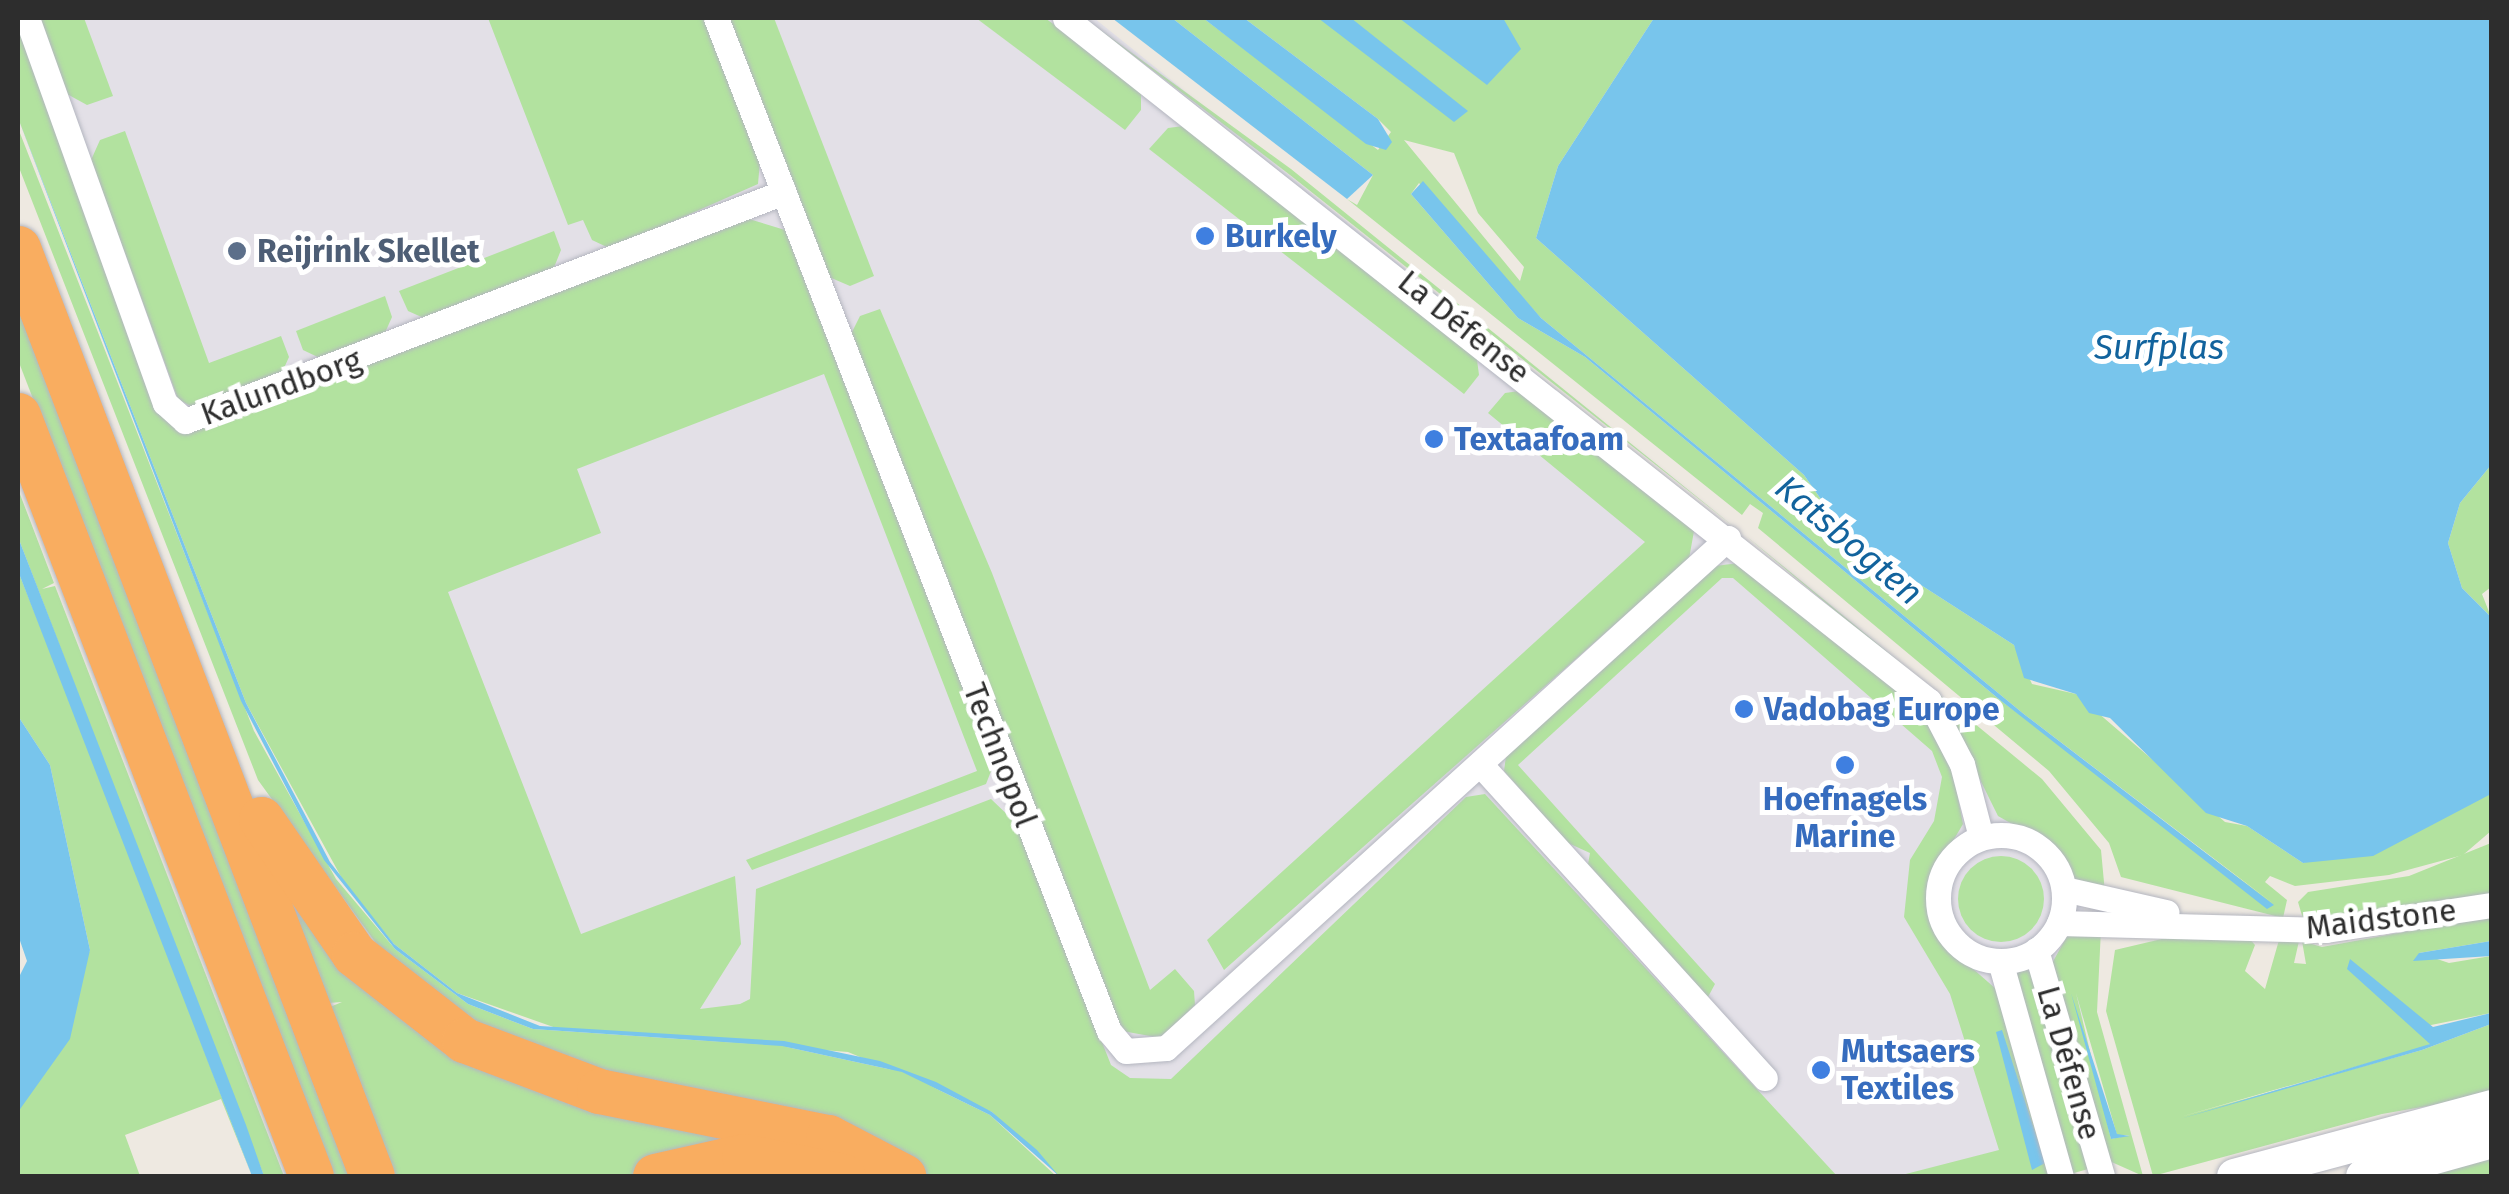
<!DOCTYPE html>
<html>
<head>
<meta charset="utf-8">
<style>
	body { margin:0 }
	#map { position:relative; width:2509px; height:1194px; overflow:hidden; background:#eee9e1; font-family:"Fira Sans",sans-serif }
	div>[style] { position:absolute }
	.industrial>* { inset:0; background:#e3e0e7 }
	.green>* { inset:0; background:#b2e29f }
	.round { border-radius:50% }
	.water>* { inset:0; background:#78c5ec }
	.roads { filter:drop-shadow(0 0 2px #b4b6c0) drop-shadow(0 0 2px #b4b6c0) }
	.street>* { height:25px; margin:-12.5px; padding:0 12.5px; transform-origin:12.5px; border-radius:12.5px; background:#fff }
	.street>.ring { margin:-12.5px; padding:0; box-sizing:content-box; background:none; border:25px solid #fff; border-radius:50% }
	.secondary>* { height:35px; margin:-17.5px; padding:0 17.5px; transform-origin:17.5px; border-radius:17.5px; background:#fff }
	.highway>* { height:45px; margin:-22.5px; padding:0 22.5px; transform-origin:22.5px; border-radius:22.5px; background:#f9ad60 }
	.dots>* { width:28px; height:28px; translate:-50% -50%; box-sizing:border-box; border:5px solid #fff; border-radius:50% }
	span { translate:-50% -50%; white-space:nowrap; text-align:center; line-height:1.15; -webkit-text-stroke:10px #fff; paint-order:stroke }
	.shop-label { font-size:32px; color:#366cbe; font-weight:700 }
	.left { translate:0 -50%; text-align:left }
	.service-label { font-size:32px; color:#4e5e75; font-weight:700 }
	.street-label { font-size:32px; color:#2d2d2d }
	.water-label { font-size:35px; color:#12639d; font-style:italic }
	.frame { position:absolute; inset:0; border:20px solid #2d2d2d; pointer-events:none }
</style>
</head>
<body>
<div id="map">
	<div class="industrial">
		<div style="clip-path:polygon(18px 18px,1094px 18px,1980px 731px,2084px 853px,2083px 1028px,2108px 1130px,1934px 1176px,1077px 1176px,872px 1034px,628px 1036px,172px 443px)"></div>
	</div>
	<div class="green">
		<div style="clip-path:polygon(39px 18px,84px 18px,113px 96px,87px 105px,67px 94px)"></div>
		<div style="clip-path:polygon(488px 18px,704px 18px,760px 161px,758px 184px,611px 249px,592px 240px,583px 220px,568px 225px)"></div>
		<div style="clip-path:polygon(728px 18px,774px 18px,874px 276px,850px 286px,829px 277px)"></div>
		<div style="clip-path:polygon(976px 18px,1045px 18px,1141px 88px,1141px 110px,1125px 130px)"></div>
		<div style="clip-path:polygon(1084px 18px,1291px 169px,1738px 530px,1290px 175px)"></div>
		<div style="clip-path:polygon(evenodd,1172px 18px,1203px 18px,1378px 150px,1391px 132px,1378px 119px,1244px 18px,1654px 18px,1558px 166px,1536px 238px,1804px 475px,1848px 538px,2014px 645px,2032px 684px,2076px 694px,2225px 822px,2247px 826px,2303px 863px,2491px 794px,2491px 831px,2463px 855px,2389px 875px,2295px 886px,2270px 876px,2265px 882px,2287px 900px,2283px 918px,2121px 877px,2109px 843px,2049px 771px,1758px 528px,1763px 513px,1750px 504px,1742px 515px,1347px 199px,1357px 205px,1373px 175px,1172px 18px,1404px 140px,1454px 153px,1478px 213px,1524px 267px,1520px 281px,1404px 140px,1172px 18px,1419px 183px,1541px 318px,2025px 715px,2275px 905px,2000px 700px,1585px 357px,1518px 318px,1411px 194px,1419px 183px)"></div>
		<div style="clip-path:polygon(18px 22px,160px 414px,182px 433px,749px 219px,785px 230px,993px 766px,986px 784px,752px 870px,746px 860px,977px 771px,824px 374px,577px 469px,601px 533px,448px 592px,581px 934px,735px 876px,741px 944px,700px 1009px,740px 1004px,750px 999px,756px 889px,991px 799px,1016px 823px,1111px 1065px,1130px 1078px,1171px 1079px,1466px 797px,1485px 794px,1837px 1176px,1059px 1176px,992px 1112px,848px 1052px,559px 1029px,457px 993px,394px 944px,345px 884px,246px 703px,18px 118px)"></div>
		<div style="clip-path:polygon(1191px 125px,1476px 352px,1479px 375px,1464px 394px,1149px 149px,1168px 128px)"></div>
		<div style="clip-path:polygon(18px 128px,254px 731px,336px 879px,395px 949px,468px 1004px,533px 1029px,782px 1046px,902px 1072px,990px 1115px,1056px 1176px,923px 1176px,546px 1064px,407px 986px,258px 780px,18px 165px)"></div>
		<div style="clip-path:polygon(125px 131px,209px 363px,281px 336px,289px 357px,280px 377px,194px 408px,178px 399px,91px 160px,100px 140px)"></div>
		<div style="clip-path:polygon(554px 231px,561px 250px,553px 270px,426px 319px,408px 311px,399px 291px)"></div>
		<div style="clip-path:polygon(385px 296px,392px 317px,384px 335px,324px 360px,303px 350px,296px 331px)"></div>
		<div style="clip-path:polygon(18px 297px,360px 1176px,334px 1176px,18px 360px)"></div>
		<div style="clip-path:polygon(880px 309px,992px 573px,1150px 990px,1175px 969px,1194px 991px,1195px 1005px,1161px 1038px,1122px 1031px,850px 336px,860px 316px)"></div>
		<div style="clip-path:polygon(1526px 390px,1694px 531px,1689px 559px,1224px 970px,1207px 940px,1645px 542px,1488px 413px,1505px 393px)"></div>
		<div style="clip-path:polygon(2491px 465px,2491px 587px,2482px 594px,2491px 617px,2462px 588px,2448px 543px,2460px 503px)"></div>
		<div style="clip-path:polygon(18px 489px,54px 583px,42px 589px,55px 586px,284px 1176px,264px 1176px,195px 999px,18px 537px)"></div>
		<div style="clip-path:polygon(1745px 535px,2042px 779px,2101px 850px,2105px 893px,2074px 880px,2047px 844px,1998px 816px,1940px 699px)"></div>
		<div style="clip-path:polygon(evenodd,1739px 563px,1921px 710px,1953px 771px,1963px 824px,1933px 875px,1931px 916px,1947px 946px,1996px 989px,2050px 1176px,1898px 1176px,1999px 1150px,1950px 994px,1904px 917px,1910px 860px,1934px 821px,1942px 777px,1932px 751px,1733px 578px,1722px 578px,1518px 765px,1715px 984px,1708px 997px,1588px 864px,1590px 853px,1568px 843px,1504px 771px,1506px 756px,1715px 566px,1739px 563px,2000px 1029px,2040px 1161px,2043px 1161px,2034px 1163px,2000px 1029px)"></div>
		<div style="clip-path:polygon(18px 571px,91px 754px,252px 1176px,221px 1099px,125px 1135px,140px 1176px,18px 1176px,18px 1112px,90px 950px,50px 765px,18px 716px)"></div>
		<div style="clip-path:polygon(2491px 843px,2491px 894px,2303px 919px,2298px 902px,2308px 892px,2409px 876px)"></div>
		<div class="round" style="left:1958px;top:856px;width:86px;height:86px"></div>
		<div style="clip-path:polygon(276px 864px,395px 1004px,770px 1133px,639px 1176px,396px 1176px,330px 1007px,342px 1002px,328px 1003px)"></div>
		<div style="clip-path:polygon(2491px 916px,2491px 941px,2419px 953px,2449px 963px,2491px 956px,2491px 1013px,2431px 1025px,2420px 1031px,2433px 1043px,2421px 1048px,2180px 1117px,2422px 1050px,2491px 1024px,2491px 1095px,2382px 1114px,2153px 1176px,2106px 1011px,2115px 950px,2187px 933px,2248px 937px,2255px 945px,2245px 971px,2265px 989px,2279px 940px,2299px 941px,2294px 963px,2306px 964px,2302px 941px,2322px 947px)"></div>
		<div style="clip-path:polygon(evenodd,2101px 929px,2097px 1012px,2143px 1176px,2107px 1160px,2050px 967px,2067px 936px,2101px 929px,2076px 993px,2117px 1135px,2130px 1135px,2111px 1139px,2076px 993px)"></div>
		<div style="clip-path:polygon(2030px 968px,2092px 1168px,2070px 1174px,2015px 973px)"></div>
		<div style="clip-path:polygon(2491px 1150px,2491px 1176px,2399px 1176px)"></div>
	</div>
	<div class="water">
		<div style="clip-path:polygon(1112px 18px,1172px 18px,1373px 175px,1347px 199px)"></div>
		<div style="clip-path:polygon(1203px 18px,1244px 18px,1378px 119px,1392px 142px,1386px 150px,1366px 144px)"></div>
		<div style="clip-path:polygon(1318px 18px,1351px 18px,1468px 111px,1454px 122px)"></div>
		<div style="clip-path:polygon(1399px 18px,1503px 18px,1521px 49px,1487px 85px)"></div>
		<div style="clip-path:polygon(1654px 18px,2491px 18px,2491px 465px,2460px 503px,2448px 543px,2462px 588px,2491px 617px,2491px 794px,2373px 856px,2303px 863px,2247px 826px,2206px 813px,2110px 718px,2089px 713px,2076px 694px,2024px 678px,2014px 645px,1848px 538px,1804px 475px,1536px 238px,1558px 166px)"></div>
		<div style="clip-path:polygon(18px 118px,246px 703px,330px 862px,394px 944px,457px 993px,540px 1026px,784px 1041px,880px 1061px,936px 1082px,992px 1112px,1037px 1150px,1059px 1176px,990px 1115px,902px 1072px,782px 1046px,533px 1029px,468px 1004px,395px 949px,324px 860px,241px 701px)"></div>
		<div style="clip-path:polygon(1423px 181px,1541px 318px,2025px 715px,2274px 905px,2267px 909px,2000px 700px,1585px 357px,1518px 318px,1411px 194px)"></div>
		<div style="clip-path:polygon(18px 537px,246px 1125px,264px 1176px,252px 1176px,18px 571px)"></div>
		<div style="clip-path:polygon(18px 716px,50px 765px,90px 950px,70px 1039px,18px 1112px,18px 979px,27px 961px,18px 935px)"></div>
		<div style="clip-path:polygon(2491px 941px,2491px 956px,2413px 961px,2419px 953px)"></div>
		<div style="clip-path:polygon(2350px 959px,2433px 1027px,2491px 1013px,2491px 1024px,2422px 1050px,2180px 1119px,2430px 1044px,2347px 969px)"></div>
		<div style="clip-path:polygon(2071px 993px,2117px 1134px,2130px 1136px,2111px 1139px)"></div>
		<div style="clip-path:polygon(2002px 1030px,2045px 1163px,2032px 1170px,1996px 1032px)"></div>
	</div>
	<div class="roads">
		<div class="street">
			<div style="left:27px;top:18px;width:409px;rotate:70.3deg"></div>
			<div style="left:165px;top:403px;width:27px;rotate:42deg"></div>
			<div style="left:185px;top:421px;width:641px;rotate:-20.92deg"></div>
			<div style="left:716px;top:18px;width:1087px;rotate:68.8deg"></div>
			<div style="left:1109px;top:1031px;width:26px;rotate:50deg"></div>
			<div style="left:1126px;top:1051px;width:40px;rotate:-4.3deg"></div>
			<div style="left:1166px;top:1048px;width:759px;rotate:-42.22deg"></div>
			<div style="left:1065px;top:18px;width:1101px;rotate:38.33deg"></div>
			<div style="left:1929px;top:701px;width:71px;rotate:62.4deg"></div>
			<div style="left:1962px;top:764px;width:75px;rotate:75.4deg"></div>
			<div style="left:1480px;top:764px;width:424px;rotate:47.8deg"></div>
			<div class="ring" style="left:1938px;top:835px;width:101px;height:101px"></div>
			<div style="left:2064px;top:889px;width:105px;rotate:12.7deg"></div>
			<div style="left:2059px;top:923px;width:267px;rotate:1.5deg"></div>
			<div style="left:2326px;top:930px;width:168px;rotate:-8.6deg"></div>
			<div style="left:2036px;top:950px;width:235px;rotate:73.7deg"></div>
			<div style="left:2000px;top:961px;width:223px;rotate:74.2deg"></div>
		</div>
		<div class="secondary">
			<div style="left:2234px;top:1176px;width:267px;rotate:-15deg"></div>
			<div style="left:2363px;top:1176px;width:134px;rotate:-15.6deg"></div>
		</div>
		<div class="highway">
			<div style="left:18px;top:248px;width:993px;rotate:69.12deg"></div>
			<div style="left:18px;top:415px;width:815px;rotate:68.94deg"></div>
			<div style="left:261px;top:819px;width:164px;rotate:55.4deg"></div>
			<div style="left:354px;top:954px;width:140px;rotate:38deg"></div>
			<div style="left:464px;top:1040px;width:144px;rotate:20.7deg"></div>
			<div style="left:599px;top:1091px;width:234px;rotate:11.4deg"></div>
			<div style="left:828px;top:1137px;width:85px;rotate:27.5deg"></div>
			<div style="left:655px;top:1176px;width:91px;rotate:-12.7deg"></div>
			<div style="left:744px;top:1156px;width:101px;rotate:11.4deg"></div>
		</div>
	</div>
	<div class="dots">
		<div style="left:1205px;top:236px;background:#3f7fe0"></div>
		<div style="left:237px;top:251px;background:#5c6f8a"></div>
		<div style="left:1434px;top:439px;background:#3f7fe0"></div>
		<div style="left:1744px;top:709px;background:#3f7fe0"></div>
		<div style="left:1845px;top:765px;background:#3f7fe0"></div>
		<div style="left:1821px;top:1070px;background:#3f7fe0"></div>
	</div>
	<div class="shop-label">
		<span class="left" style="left:1225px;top:236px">Burkely</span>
		<span class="left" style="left:1454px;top:439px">Textaafoam</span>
		<span class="left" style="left:1764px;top:709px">Vadobag Europe</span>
		<span style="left:1845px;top:818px">Hoefnagels<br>Marine</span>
		<span class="left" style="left:1841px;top:1070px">Mutsaers<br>Textiles</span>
	</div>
	<div class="service-label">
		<span class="left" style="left:257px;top:251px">Reijrink Skellet</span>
	</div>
	<div class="street-label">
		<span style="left:1464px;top:327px;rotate:39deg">La Défense</span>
		<span style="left:281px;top:387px;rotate:-20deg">Kalundborg</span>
		<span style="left:1000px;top:755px;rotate:69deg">Technopol</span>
		<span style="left:2381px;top:919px;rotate:-7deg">Maidstone</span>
		<span style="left:2069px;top:1063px;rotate:74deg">La Défense</span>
	</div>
	<div class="water-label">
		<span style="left:2159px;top:347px">Surfplas</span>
		<span style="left:1849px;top:540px;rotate:40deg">Katsbogten</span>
	</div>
	<div class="frame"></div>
</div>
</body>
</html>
